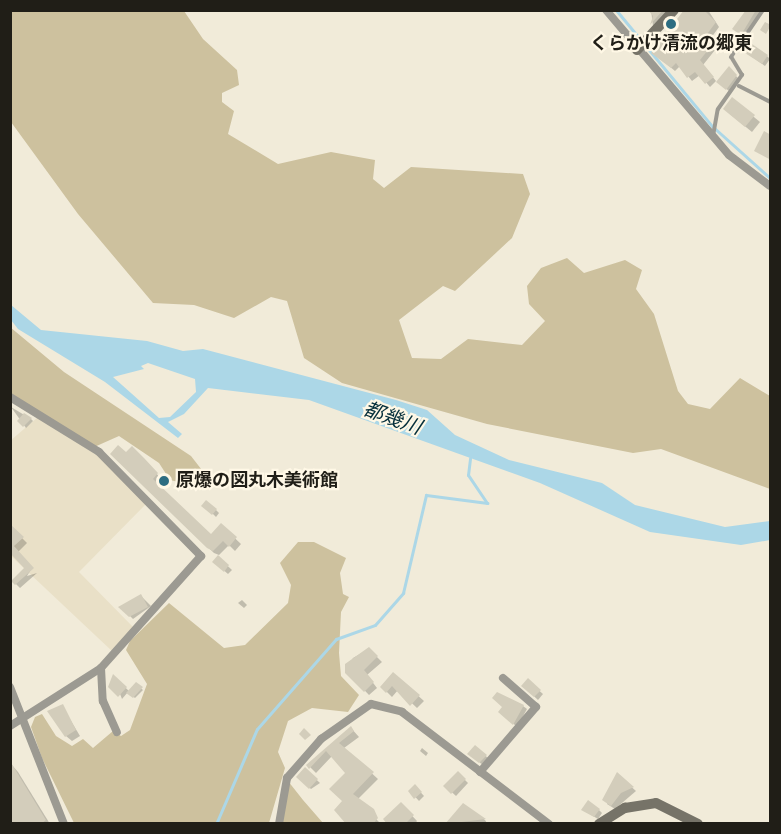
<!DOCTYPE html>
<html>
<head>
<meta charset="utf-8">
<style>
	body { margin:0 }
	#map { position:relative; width:781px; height:834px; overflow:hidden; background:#f1ebd9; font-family:"Sofia Sans Condensed","Noto Sans JP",sans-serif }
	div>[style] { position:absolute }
	.built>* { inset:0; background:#e9e0c7 }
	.green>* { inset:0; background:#cdc19e }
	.water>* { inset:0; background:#acd7e7 }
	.shadow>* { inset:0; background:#0003 }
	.stream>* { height:3px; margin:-1.5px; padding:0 1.5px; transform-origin:1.5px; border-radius:1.5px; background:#acd7e7 }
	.building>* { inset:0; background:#d3cdbb }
	.lane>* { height:4px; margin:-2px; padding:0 2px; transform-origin:2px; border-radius:2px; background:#9c9a92 }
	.street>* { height:8px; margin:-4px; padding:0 4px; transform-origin:4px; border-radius:4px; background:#9c9a92 }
	.secondary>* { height:10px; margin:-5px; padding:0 5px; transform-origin:5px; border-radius:5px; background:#767368 }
	.dots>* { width:16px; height:16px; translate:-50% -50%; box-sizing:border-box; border:3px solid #fff8e6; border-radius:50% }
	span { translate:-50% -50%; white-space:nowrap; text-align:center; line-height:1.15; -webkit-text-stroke:4.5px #fff8e6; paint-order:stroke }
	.poi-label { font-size:18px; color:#201e17; font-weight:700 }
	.left { translate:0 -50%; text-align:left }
	.water-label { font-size:20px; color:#052f3b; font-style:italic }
	.frame { position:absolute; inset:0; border:12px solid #201e17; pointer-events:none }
</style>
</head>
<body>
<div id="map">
	<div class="built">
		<div style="clip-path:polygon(38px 417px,103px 459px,146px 504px,79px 572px,134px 628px,113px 652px,11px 556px,10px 441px)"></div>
	</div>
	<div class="green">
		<div style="clip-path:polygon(11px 10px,184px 11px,203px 39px,237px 70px,239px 85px,222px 93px,222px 102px,234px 111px,228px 134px,278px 164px,331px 152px,375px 160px,373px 179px,384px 188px,411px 167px,523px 174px,530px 194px,512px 238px,455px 291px,443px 286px,399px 320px,412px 358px,441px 359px,468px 339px,522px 345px,545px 321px,529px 304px,527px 286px,541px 268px,567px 258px,584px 273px,625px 260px,642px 270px,636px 289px,654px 314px,678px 391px,688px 404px,710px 409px,740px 378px,770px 396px,770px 489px,661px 449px,633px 453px,487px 424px,342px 383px,304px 358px,287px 301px,271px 297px,234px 318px,194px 305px,153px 303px,78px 214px,11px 122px)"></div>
		<div style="clip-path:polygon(10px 327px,64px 372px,191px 456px,205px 474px,191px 485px,170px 480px,159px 463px,119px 436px,92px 448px,11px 399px)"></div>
		<div style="clip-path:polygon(298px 542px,314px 542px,346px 558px,340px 573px,343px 594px,349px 597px,341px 612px,339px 653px,341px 676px,359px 695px,348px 712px,312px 708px,288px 721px,278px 752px,285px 768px,269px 823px,74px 823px,42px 758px,31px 727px,35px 717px,42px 714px,56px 736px,72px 746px,83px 739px,93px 748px,113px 731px,121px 736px,130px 730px,147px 684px,126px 650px,130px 641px,169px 603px,224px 648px,245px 645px,288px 603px,291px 585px,280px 563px)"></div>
		<div style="clip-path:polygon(288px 781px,303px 800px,323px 823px,281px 824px)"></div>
	</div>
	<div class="water">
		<div style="clip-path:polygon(evenodd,11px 305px,41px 330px,147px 341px,183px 351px,203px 349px,396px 400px,427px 410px,455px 435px,509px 460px,602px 483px,635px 505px,725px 527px,770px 521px,770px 540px,741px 545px,650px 532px,540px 483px,309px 400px,208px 388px,184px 414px,168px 422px,182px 434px,178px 438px,105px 382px,18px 329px,11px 320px,11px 305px,148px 363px,195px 379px,196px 392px,170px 417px,159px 418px,113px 377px,144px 369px,141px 366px,148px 363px)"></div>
	</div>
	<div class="shadow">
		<div style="clip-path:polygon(651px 10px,668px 10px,653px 26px)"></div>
		<div style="clip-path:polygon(688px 10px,708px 10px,719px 27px,708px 42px,715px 50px,703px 65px,716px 81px,710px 87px,700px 75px,692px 81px,680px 66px,675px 71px,657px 56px)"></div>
		<div style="clip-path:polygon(748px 10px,762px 10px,745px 38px,738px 32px)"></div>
		<div style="clip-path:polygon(748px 54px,767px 56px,770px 59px,765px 66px)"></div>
		<div style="clip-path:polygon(729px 69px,739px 79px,730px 92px,722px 85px)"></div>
		<div style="clip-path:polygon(732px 99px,760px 122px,752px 132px,730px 114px)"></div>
		<div style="clip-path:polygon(11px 407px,31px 419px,33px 421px,26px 428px)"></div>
		<div style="clip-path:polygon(112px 454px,149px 465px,162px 480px,157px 485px,211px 537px,221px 525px,241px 544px,235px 551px,229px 545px,219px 555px,214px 553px)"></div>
		<div style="clip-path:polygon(205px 506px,216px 510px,219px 513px,216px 517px)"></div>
		<div style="clip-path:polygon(10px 526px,27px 543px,18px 552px,32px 568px,27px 576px,37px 573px,20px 588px,13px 581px,26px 568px,10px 551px)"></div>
		<div style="clip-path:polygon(218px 557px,232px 570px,228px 574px,214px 562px)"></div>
		<div style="clip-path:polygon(141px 596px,151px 606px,133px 619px,121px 607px)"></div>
		<div style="clip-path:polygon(242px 600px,247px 605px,244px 608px,238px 603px)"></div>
		<div style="clip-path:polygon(369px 649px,382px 662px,367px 675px,377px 688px,369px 695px,346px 671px,353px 658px)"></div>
		<div style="clip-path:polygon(394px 674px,424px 701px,417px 708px,398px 690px,392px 697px,382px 687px)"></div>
		<div style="clip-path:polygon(113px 676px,129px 691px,136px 684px,143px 690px,135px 698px,128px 692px,122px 699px)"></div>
		<div style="clip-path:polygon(528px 681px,543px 694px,538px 700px,523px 686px)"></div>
		<div style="clip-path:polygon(62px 706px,80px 736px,72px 741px,66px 736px)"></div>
		<div style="clip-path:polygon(523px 706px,527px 709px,517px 727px,504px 715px)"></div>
		<div style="clip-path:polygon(351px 728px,359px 737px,344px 748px,378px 779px,357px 800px,381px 824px,345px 824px,346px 773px,332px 756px,316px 773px,308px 765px)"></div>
		<div style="clip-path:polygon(476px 747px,489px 759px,484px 766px,473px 757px)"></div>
		<div style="clip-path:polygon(422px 748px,428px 753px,426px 756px,420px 751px)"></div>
		<div style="clip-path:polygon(11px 764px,18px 772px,50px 824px,10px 824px)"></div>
		<div style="clip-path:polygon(305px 769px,320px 783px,311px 789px,301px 780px)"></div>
		<div style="clip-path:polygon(458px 773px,468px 783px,456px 796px,445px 786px)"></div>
		<div style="clip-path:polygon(618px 775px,636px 791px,615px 809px,607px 804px)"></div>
		<div style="clip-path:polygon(415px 786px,424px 796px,419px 801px,410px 791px)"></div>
		<div style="clip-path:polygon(401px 804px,417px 821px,415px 824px,390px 824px)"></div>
		<div style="clip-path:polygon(464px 805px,485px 820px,487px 823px,452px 823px)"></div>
		<div style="clip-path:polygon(583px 810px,599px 810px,602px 813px,598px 819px)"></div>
	</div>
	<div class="stream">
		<div style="left:616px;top:10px;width:151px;rotate:50.4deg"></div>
		<div style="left:712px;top:126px;width:78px;rotate:41.9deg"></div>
		<div style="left:216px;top:824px;width:103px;rotate:-66.7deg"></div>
		<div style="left:257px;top:729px;width:120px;rotate:-48.7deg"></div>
		<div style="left:336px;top:639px;width:41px;rotate:-19.7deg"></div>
		<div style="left:375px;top:625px;width:43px;rotate:-48.8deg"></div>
		<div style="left:403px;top:593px;width:101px;rotate:-76.8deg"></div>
		<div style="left:426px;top:495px;width:62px;rotate:7.5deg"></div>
		<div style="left:487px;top:503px;width:34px;rotate:-124deg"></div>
		<div style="left:468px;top:475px;width:17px;rotate:-83deg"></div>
	</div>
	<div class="building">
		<div style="clip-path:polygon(648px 10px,663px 10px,650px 25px,653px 16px)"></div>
		<div style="clip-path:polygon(684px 10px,704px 10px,716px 22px,705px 37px,712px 45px,700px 60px,714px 77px,705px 84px,695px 72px,687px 78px,676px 63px,671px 68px,651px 53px)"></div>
		<div style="clip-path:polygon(746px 10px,756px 10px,741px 35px,732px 29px)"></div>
		<div style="clip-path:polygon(765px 22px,771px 25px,766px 34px,760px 30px)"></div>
		<div style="clip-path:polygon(749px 42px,768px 55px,762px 64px,742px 51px)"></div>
		<div style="clip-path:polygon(729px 66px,737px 75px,726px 90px,716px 82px)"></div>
		<div style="clip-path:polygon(732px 97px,755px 115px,745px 127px,723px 109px)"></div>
		<div style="clip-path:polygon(764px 131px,771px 135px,771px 160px,754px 151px)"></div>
		<div style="clip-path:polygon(24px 413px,32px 418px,23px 427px,17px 421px)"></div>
		<div style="clip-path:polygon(118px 445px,126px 452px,132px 446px,144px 458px,158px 473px,153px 479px,211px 534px,221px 523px,237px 537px,229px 547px,223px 541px,213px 551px,207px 548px,110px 454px)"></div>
		<div style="clip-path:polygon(206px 500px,217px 509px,212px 515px,201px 506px)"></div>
		<div style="clip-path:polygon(10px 524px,24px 537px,14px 546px,34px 568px,15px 585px,11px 581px,24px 568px,10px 553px)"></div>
		<div style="clip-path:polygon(218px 555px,229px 565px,224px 572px,212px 562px)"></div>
		<div style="clip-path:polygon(141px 594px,148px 607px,129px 617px,118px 607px)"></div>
		<div style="clip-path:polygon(369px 647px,378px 656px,364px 670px,374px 682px,364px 692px,345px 673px,345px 664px)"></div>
		<div style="clip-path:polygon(393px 672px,420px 695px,410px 706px,392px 686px,386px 693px,380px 687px)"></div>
		<div style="clip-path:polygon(113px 674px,127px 687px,118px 697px,108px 687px)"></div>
		<div style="clip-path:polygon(528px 678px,541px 690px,534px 697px,521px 686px)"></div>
		<div style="clip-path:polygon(136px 682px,143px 687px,133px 698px,126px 693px)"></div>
		<div style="clip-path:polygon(497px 692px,524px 705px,513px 725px,498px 712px,502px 707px,492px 698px)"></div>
		<div style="clip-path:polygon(63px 704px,76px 730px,65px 737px,47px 711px)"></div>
		<div style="clip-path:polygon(351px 726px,354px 731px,339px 743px,374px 772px,353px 794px,374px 809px,378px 818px,373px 824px,346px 824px,334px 810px,342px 801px,329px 789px,345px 773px,326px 751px,309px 769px,306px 765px)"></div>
		<div style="clip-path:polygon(304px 728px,311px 735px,305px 740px,299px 734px)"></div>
		<div style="clip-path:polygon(475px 745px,487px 755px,479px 763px,467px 754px)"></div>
		<div style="clip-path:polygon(10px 761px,46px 820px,41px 824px,10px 824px)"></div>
		<div style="clip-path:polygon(305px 767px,318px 779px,309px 789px,296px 777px)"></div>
		<div style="clip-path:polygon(458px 771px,466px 779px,451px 794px,443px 786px)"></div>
		<div style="clip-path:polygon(617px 772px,634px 787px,621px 793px,611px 806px,602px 800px)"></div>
		<div style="clip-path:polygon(415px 784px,422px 792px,414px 799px,408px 791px)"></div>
		<div style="clip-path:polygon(588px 800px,600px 809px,594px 817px,581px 810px)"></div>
		<div style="clip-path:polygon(401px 802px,414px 815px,405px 824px,387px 824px,383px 819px)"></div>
		<div style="clip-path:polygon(463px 803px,486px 819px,445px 824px)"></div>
	</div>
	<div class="lane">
		<div style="left:739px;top:86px;width:35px;rotate:27deg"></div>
		<div style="left:713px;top:136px;width:27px;rotate:-80deg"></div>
		<div style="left:718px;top:109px;width:42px;rotate:-54.8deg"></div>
		<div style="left:742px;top:75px;width:21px;rotate:-121deg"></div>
		<div style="left:731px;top:57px;width:57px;rotate:-55.8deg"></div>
	</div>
	<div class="street">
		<div style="left:606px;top:10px;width:190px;rotate:49.7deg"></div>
		<div style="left:729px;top:155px;width:51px;rotate:37.1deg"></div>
		<div style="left:10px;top:397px;width:105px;rotate:31.7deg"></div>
		<div style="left:99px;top:452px;width:146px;rotate:45.6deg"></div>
		<div style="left:201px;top:556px;width:150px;rotate:131.8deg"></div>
		<div style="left:101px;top:668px;width:108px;rotate:147.5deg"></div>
		<div style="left:101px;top:668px;width:33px;rotate:87deg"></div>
		<div style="left:103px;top:701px;width:34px;rotate:66deg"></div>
		<div style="left:10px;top:687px;width:147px;rotate:68.5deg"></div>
		<div style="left:480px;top:772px;width:86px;rotate:-49.3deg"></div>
		<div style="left:536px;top:707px;width:44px;rotate:-138.7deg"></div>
		<div style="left:279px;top:824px;width:47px;rotate:-80.1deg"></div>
		<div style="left:287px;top:778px;width:52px;rotate:-48.9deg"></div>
		<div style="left:321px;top:739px;width:61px;rotate:-35deg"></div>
		<div style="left:371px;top:704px;width:32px;rotate:14deg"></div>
		<div style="left:402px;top:712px;width:185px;rotate:37.3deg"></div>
	</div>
	<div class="secondary">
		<div style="left:637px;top:50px;width:54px;rotate:-47.2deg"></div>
		<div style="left:599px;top:824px;width:31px;rotate:-32deg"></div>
		<div style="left:625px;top:808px;width:31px;rotate:-9deg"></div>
		<div style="left:656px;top:803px;width:47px;rotate:26.6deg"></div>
	</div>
	<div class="dots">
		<div style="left:671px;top:24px;background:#2d6d81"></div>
		<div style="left:164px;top:481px;background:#2d6d81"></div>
	</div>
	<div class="poi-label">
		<span style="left:671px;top:44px">くらかけ清流の郷東</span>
		<span class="left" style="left:176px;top:481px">原爆の図丸木美術館</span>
	</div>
	<div class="water-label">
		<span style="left:392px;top:419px;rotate:20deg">都幾川</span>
	</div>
	<div class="frame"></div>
</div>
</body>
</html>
